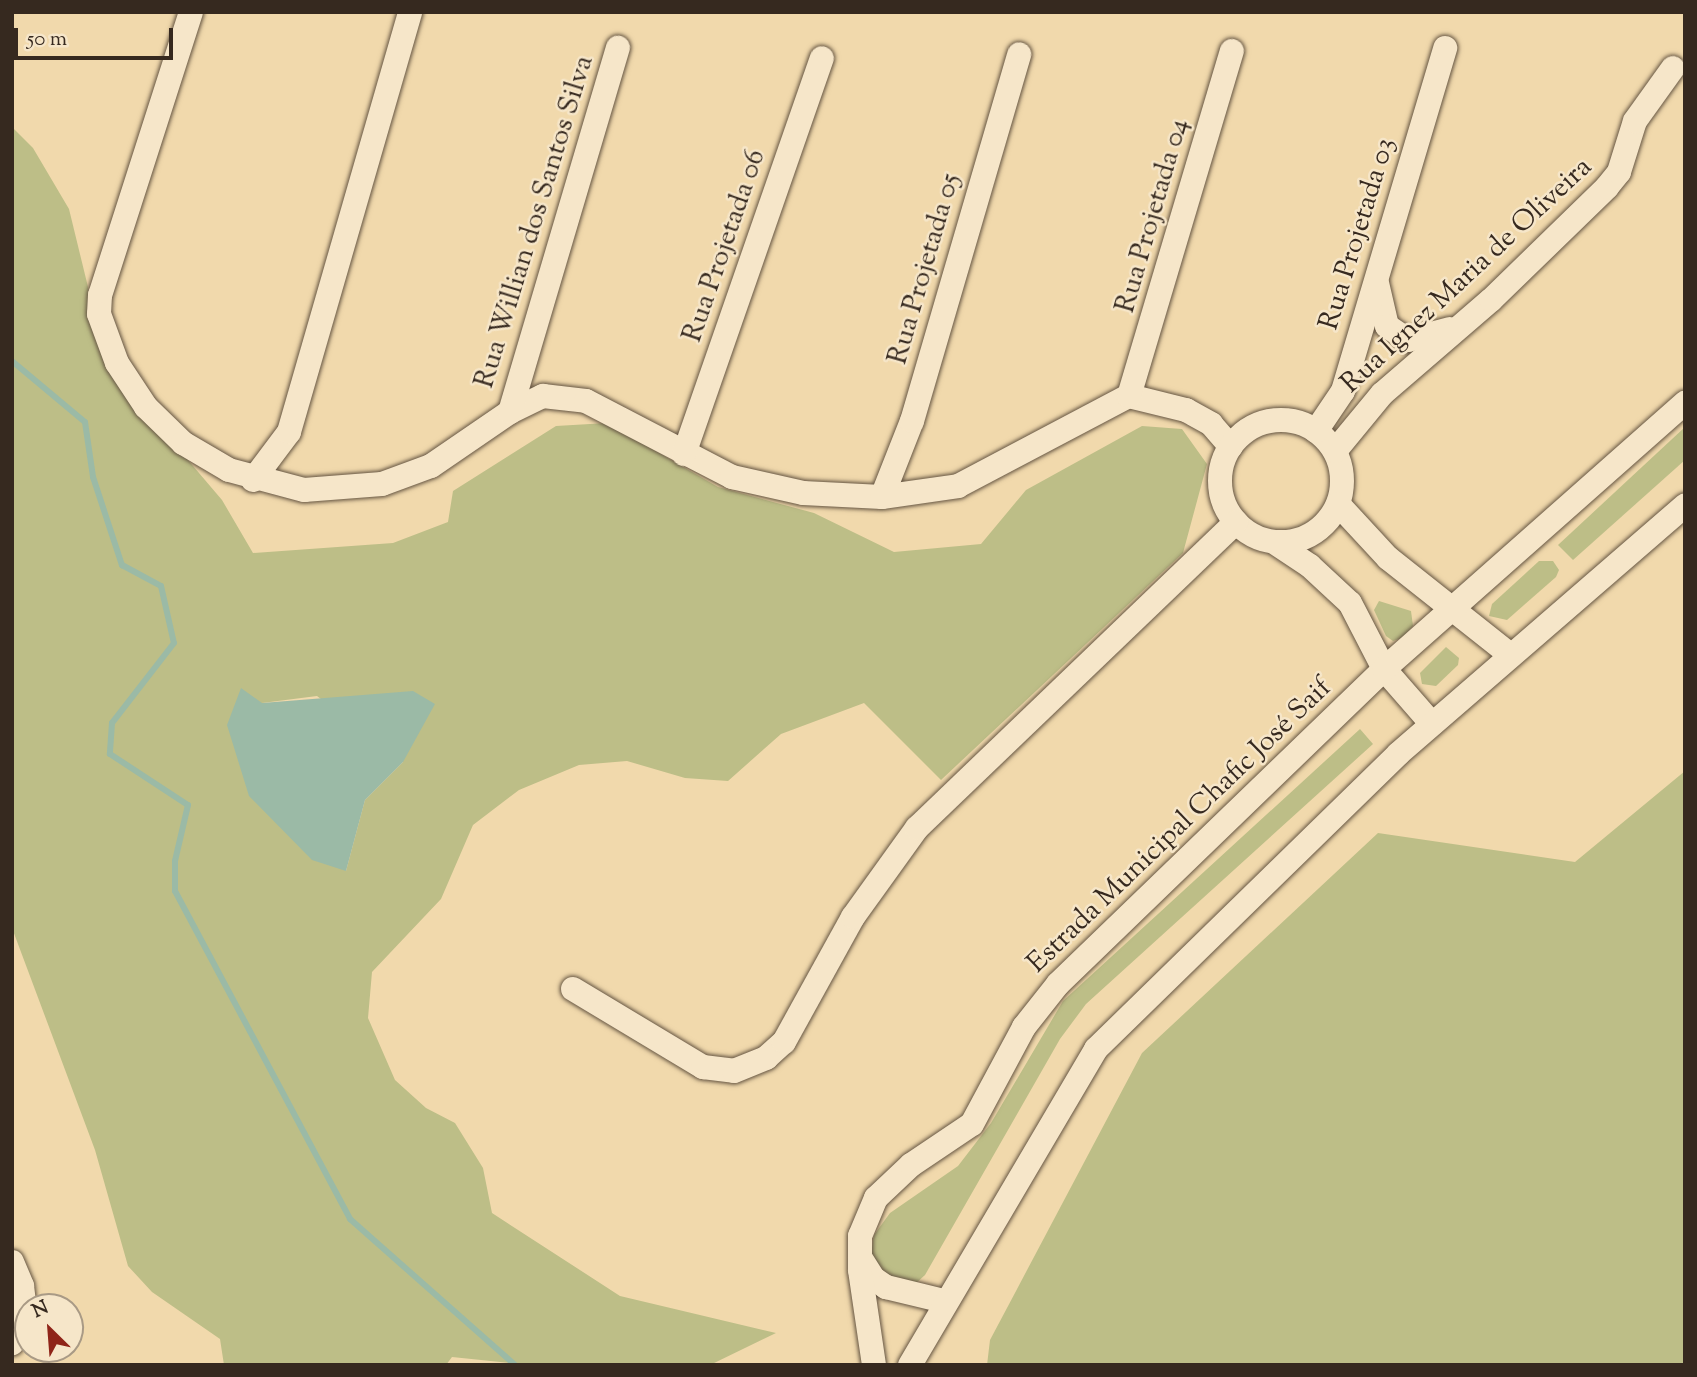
<!DOCTYPE html>
<html>
<head>
<meta charset="utf-8">
<style>
	body { margin:0 }
	#map { position:relative; width:1697px; height:1377px; overflow:hidden; background:#f1d9ac; font-family:"Sorts Mill Goudy",serif }
	div>[style] { position:absolute }
	.green>* { inset:0; background:#bdbe87 }
	.water>* { inset:0; background:#9bbaa6 }
	.stream>* { height:6px; margin:-3px; padding:0 3px; transform-origin:3px; border-radius:3px; background:#9bbaa6 }
	.roads { filter:drop-shadow(0 0 2px #655542) drop-shadow(0 0 2px #655542) }
	.minor>* { height:24px; margin:-12px; padding:0 12px; transform-origin:12px; border-radius:12px; background:#f6e6c9 }
	.minor>.ring { margin:-12px; padding:0; box-sizing:content-box; background:none; border:24px solid #f6e6c9; border-radius:50% }
	span { translate:-50% -50%; white-space:nowrap; text-align:center; line-height:1.15; -webkit-text-stroke:5px #f6e6c9; paint-order:stroke }
	.street-label { font-size:28px; color:#36291f }
	.frame { position:absolute; inset:0; border:14px solid #36291f; pointer-events:none }
	.north { position:absolute; left:14px; top:1293px; width:70px; height:70px; box-sizing:border-box; background:#f6e6c9; border:2px solid #a99a85; border-radius:50%; rotate:335deg; font-size:19px; font-weight:700; line-height:28px; text-align:center; color:#36291f }
	.north::after { content:''; display:block; margin:auto; width:24px; height:32px; background:#8f2418; clip-path:polygon(50% 0,100% 100%,50% 72%,0 100%) }
	.scale { position:absolute; left:14px; top:28px; width:159px; height:32px; box-sizing:border-box; border:4px solid #36291f; border-top:0; padding-left:9px; font-size:21px; line-height:24px; white-space:nowrap; color:#36291f; -webkit-text-stroke:5px #f6e6c9; paint-order:stroke }
</style>
</head>
<body>
<div id="map">
	<div class="green">
		<div style="clip-path:polygon(evenodd,12px 127px,33px 148px,69px 209px,107px 365px,222px 500px,253px 553px,393px 543px,448px 522px,453px 491px,556px 426px,607px 423px,718px 487px,814px 513px,894px 552px,981px 544px,1026px 490px,1142px 426px,1182px 429px,1207px 464px,1183px 553px,941px 780px,864px 703px,781px 734px,728px 781px,685px 778px,627px 761px,579px 765px,519px 790px,473px 825px,441px 899px,372px 972px,368px 1018px,395px 1080px,426px 1108px,455px 1123px,483px 1168px,492px 1213px,620px 1296px,776px 1333px,710px 1365px,529px 1365px,452px 1357px,446px 1365px,224px 1365px,220px 1339px,152px 1292px,128px 1266px,95px 1150px,12px 928px,12px 127px,317px 696px,403px 762px,365px 800px,346px 871px,262px 703px,317px 696px)"></div>
		<div style="clip-path:polygon(1685px 427px,1685px 460px,1573px 560px,1558px 545px)"></div>
		<div style="clip-path:polygon(1539px 561px,1553px 561px,1559px 570px,1556px 577px,1507px 620px,1489px 616px,1492px 604px)"></div>
		<div style="clip-path:polygon(1379px 601px,1411px 611px,1413px 626px,1402px 638px,1393px 641px,1386px 636px,1374px 610px)"></div>
		<div style="clip-path:polygon(1446px 647px,1459px 658px,1458px 665px,1436px 686px,1422px 684px,1420px 673px)"></div>
		<div style="clip-path:polygon(1360px 729px,1373px 744px,1086px 1004px,1060px 1039px,925px 1275px,914px 1285px,901px 1285px,870px 1260px,874px 1235px,890px 1213px,958px 1166px,991px 1123px,1063px 1001px)"></div>
		<div style="clip-path:polygon(1685px 771px,1685px 1365px,987px 1365px,990px 1340px,1142px 1053px,1378px 833px,1575px 862px)"></div>
	</div>
	<div class="water">
		<div style="clip-path:polygon(241px 688px,262px 703px,413px 691px,435px 704px,403px 762px,365px 800px,346px 871px,312px 860px,249px 796px,227px 725px)"></div>
	</div>
	<div class="stream">
		<div style="left:12px;top:361px;width:95px;rotate:39.9deg"></div>
		<div style="left:85px;top:422px;width:56px;rotate:81.7deg"></div>
		<div style="left:93px;top:477px;width:93px;rotate:71.8deg"></div>
		<div style="left:122px;top:565px;width:44px;rotate:28.3deg"></div>
		<div style="left:161px;top:586px;width:58px;rotate:77.2deg"></div>
		<div style="left:174px;top:643px;width:101px;rotate:127.8deg"></div>
		<div style="left:112px;top:723px;width:31px;rotate:94deg"></div>
		<div style="left:110px;top:754px;width:93px;rotate:33.2deg"></div>
		<div style="left:188px;top:805px;width:57px;rotate:103.1deg"></div>
		<div style="left:175px;top:861px;width:30px;rotate:90deg"></div>
		<div style="left:175px;top:891px;width:372px;rotate:61.9deg"></div>
		<div style="left:350px;top:1219px;width:220px;rotate:41.5deg"></div>
	</div>
	<div class="roads">
		<div class="minor">
			<div style="left:191px;top:12px;width:297px;rotate:107.8deg"></div>
			<div style="left:100px;top:295px;width:19px;rotate:93deg"></div>
			<div style="left:99px;top:314px;width:52px;rotate:69.8deg"></div>
			<div style="left:117px;top:363px;width:53px;rotate:56.6deg"></div>
			<div style="left:146px;top:407px;width:52px;rotate:44.2deg"></div>
			<div style="left:183px;top:443px;width:53px;rotate:30.4deg"></div>
			<div style="left:229px;top:470px;width:78px;rotate:14.9deg"></div>
			<div style="left:304px;top:490px;width:78px;rotate:-4.4deg"></div>
			<div style="left:382px;top:484px;width:52px;rotate:-20.2deg"></div>
			<div style="left:431px;top:466px;width:96px;rotate:-34.4deg"></div>
			<div style="left:510px;top:412px;width:37px;rotate:-26deg"></div>
			<div style="left:543px;top:396px;width:43px;rotate:6.6deg"></div>
			<div style="left:586px;top:401px;width:165px;rotate:27.5deg"></div>
			<div style="left:732px;top:477px;width:73px;rotate:12.7deg"></div>
			<div style="left:803px;top:493px;width:79px;rotate:2.9deg"></div>
			<div style="left:882px;top:497px;width:77px;rotate:-8.2deg"></div>
			<div style="left:958px;top:486px;width:193px;rotate:-27.8deg"></div>
			<div style="left:1129px;top:396px;width:59px;rotate:13.8deg"></div>
			<div style="left:1186px;top:410px;width:29px;rotate:29deg"></div>
			<div style="left:1211px;top:424px;width:30px;rotate:49deg"></div>
			<div style="left:1377px;top:283px;width:44px;rotate:76.9deg"></div>
			<div style="left:1387px;top:326px;width:25px;rotate:34deg"></div>
			<div style="left:1408px;top:340px;width:43px;rotate:-14.7deg"></div>
			<div style="left:1129px;top:396px;width:360px;rotate:-73.4deg"></div>
			<div style="left:510px;top:412px;width:380px;rotate:-73.5deg"></div>
			<div class="ring" style="left:1220px;top:420px;width:98px;height:98px"></div>
			<div style="left:1316px;top:431px;width:48px;rotate:-56deg"></div>
			<div style="left:1343px;top:391px;width:358px;rotate:-73.4deg"></div>
			<div style="left:1335px;top:451px;width:74px;rotate:-50.5deg"></div>
			<div style="left:1382px;top:394px;width:144px;rotate:-40.8deg"></div>
			<div style="left:1491px;top:300px;width:162px;rotate:-44.2deg"></div>
			<div style="left:1607px;top:187px;width:19px;rotate:-51deg"></div>
			<div style="left:1619px;top:172px;width:53px;rotate:-72.6deg"></div>
			<div style="left:1635px;top:121px;width:65px;rotate:-54.4deg"></div>
			<div style="left:684px;top:454px;width:419px;rotate:-70.8deg"></div>
			<div style="left:253px;top:480px;width:60px;rotate:-53.1deg"></div>
			<div style="left:289px;top:432px;width:437px;rotate:-73.9deg"></div>
			<div style="left:882px;top:497px;width:82px;rotate:-68.5deg"></div>
			<div style="left:912px;top:421px;width:382px;rotate:-73.7deg"></div>
			<div style="left:1338px;top:504px;width:74px;rotate:47.2deg"></div>
			<div style="left:1388px;top:558px;width:154px;rotate:38.4deg"></div>
			<div style="left:1274px;top:542px;width:43px;rotate:33.7deg"></div>
			<div style="left:1310px;top:566px;width:54px;rotate:42.8deg"></div>
			<div style="left:1350px;top:603px;width:74px;rotate:62.7deg"></div>
			<div style="left:1384px;top:669px;width:73px;rotate:48.9deg"></div>
			<div style="left:573px;top:989px;width:152px;rotate:31deg"></div>
			<div style="left:703px;top:1067px;width:31px;rotate:7deg"></div>
			<div style="left:734px;top:1071px;width:35px;rotate:-22deg"></div>
			<div style="left:766px;top:1058px;width:24px;rotate:-42deg"></div>
			<div style="left:784px;top:1042px;width:143px;rotate:-61.1deg"></div>
			<div style="left:853px;top:917px;width:110px;rotate:-54.3deg"></div>
			<div style="left:917px;top:828px;width:442px;rotate:-43.8deg"></div>
			<div style="left:860px;top:1257px;width:25px;rotate:58deg"></div>
			<div style="left:873px;top:1278px;width:16px;rotate:35deg"></div>
			<div style="left:886px;top:1287px;width:60px;rotate:13.6deg"></div>
			<div style="left:12px;top:1262px;width:26px;rotate:67deg"></div>
			<div style="left:22px;top:1286px;width:32px;rotate:83deg"></div>
			<div style="left:26px;top:1318px;width:29px;rotate:119deg"></div>
			<div style="left:874px;top:1365px;width:96px;rotate:-98.4deg"></div>
			<div style="left:860px;top:1270px;width:34px;rotate:-90deg"></div>
			<div style="left:860px;top:1236px;width:41px;rotate:-67.2deg"></div>
			<div style="left:876px;top:1198px;width:48px;rotate:-43.3deg"></div>
			<div style="left:911px;top:1165px;width:73px;rotate:-33.9deg"></div>
			<div style="left:972px;top:1124px;width:110px;rotate:-61.8deg"></div>
			<div style="left:1024px;top:1027px;width:55px;rotate:-51.7deg"></div>
			<div style="left:1058px;top:984px;width:453px;rotate:-44deg"></div>
			<div style="left:1384px;top:669px;width:402px;rotate:-41.5deg"></div>
			<div style="left:910px;top:1365px;width:367px;rotate:-59.5deg"></div>
			<div style="left:1096px;top:1049px;width:422px;rotate:-44.3deg"></div>
			<div style="left:1398px;top:754px;width:380px;rotate:-40.9deg"></div>
		</div>
	</div>
	<div class="street-label">
		<span style="left:1153px;top:216px;rotate:-74deg">Rua Projetada 04</span>
		<span style="left:535px;top:222px;rotate:-73deg">Rua Willian dos Santos Silva</span>
		<span style="left:1358px;top:234px;rotate:-73deg">Rua Projetada 03</span>
		<span style="left:725px;top:246px;rotate:-71deg">Rua Projetada 06</span>
		<span style="left:925px;top:269px;rotate:-74deg">Rua Projetada 05</span>
		<span style="left:1467px;top:276px;rotate:-43deg">Rua Ignez Maria de Oliveira</span>
		<span style="left:1180px;top:826px;rotate:-44deg">Estrada Municipal Chafic José Saif</span>
	</div>
	<div class="frame"></div>
	<div class="north">N</div>
	<div class="scale">50 m</div>
</div>
</body>
</html>
